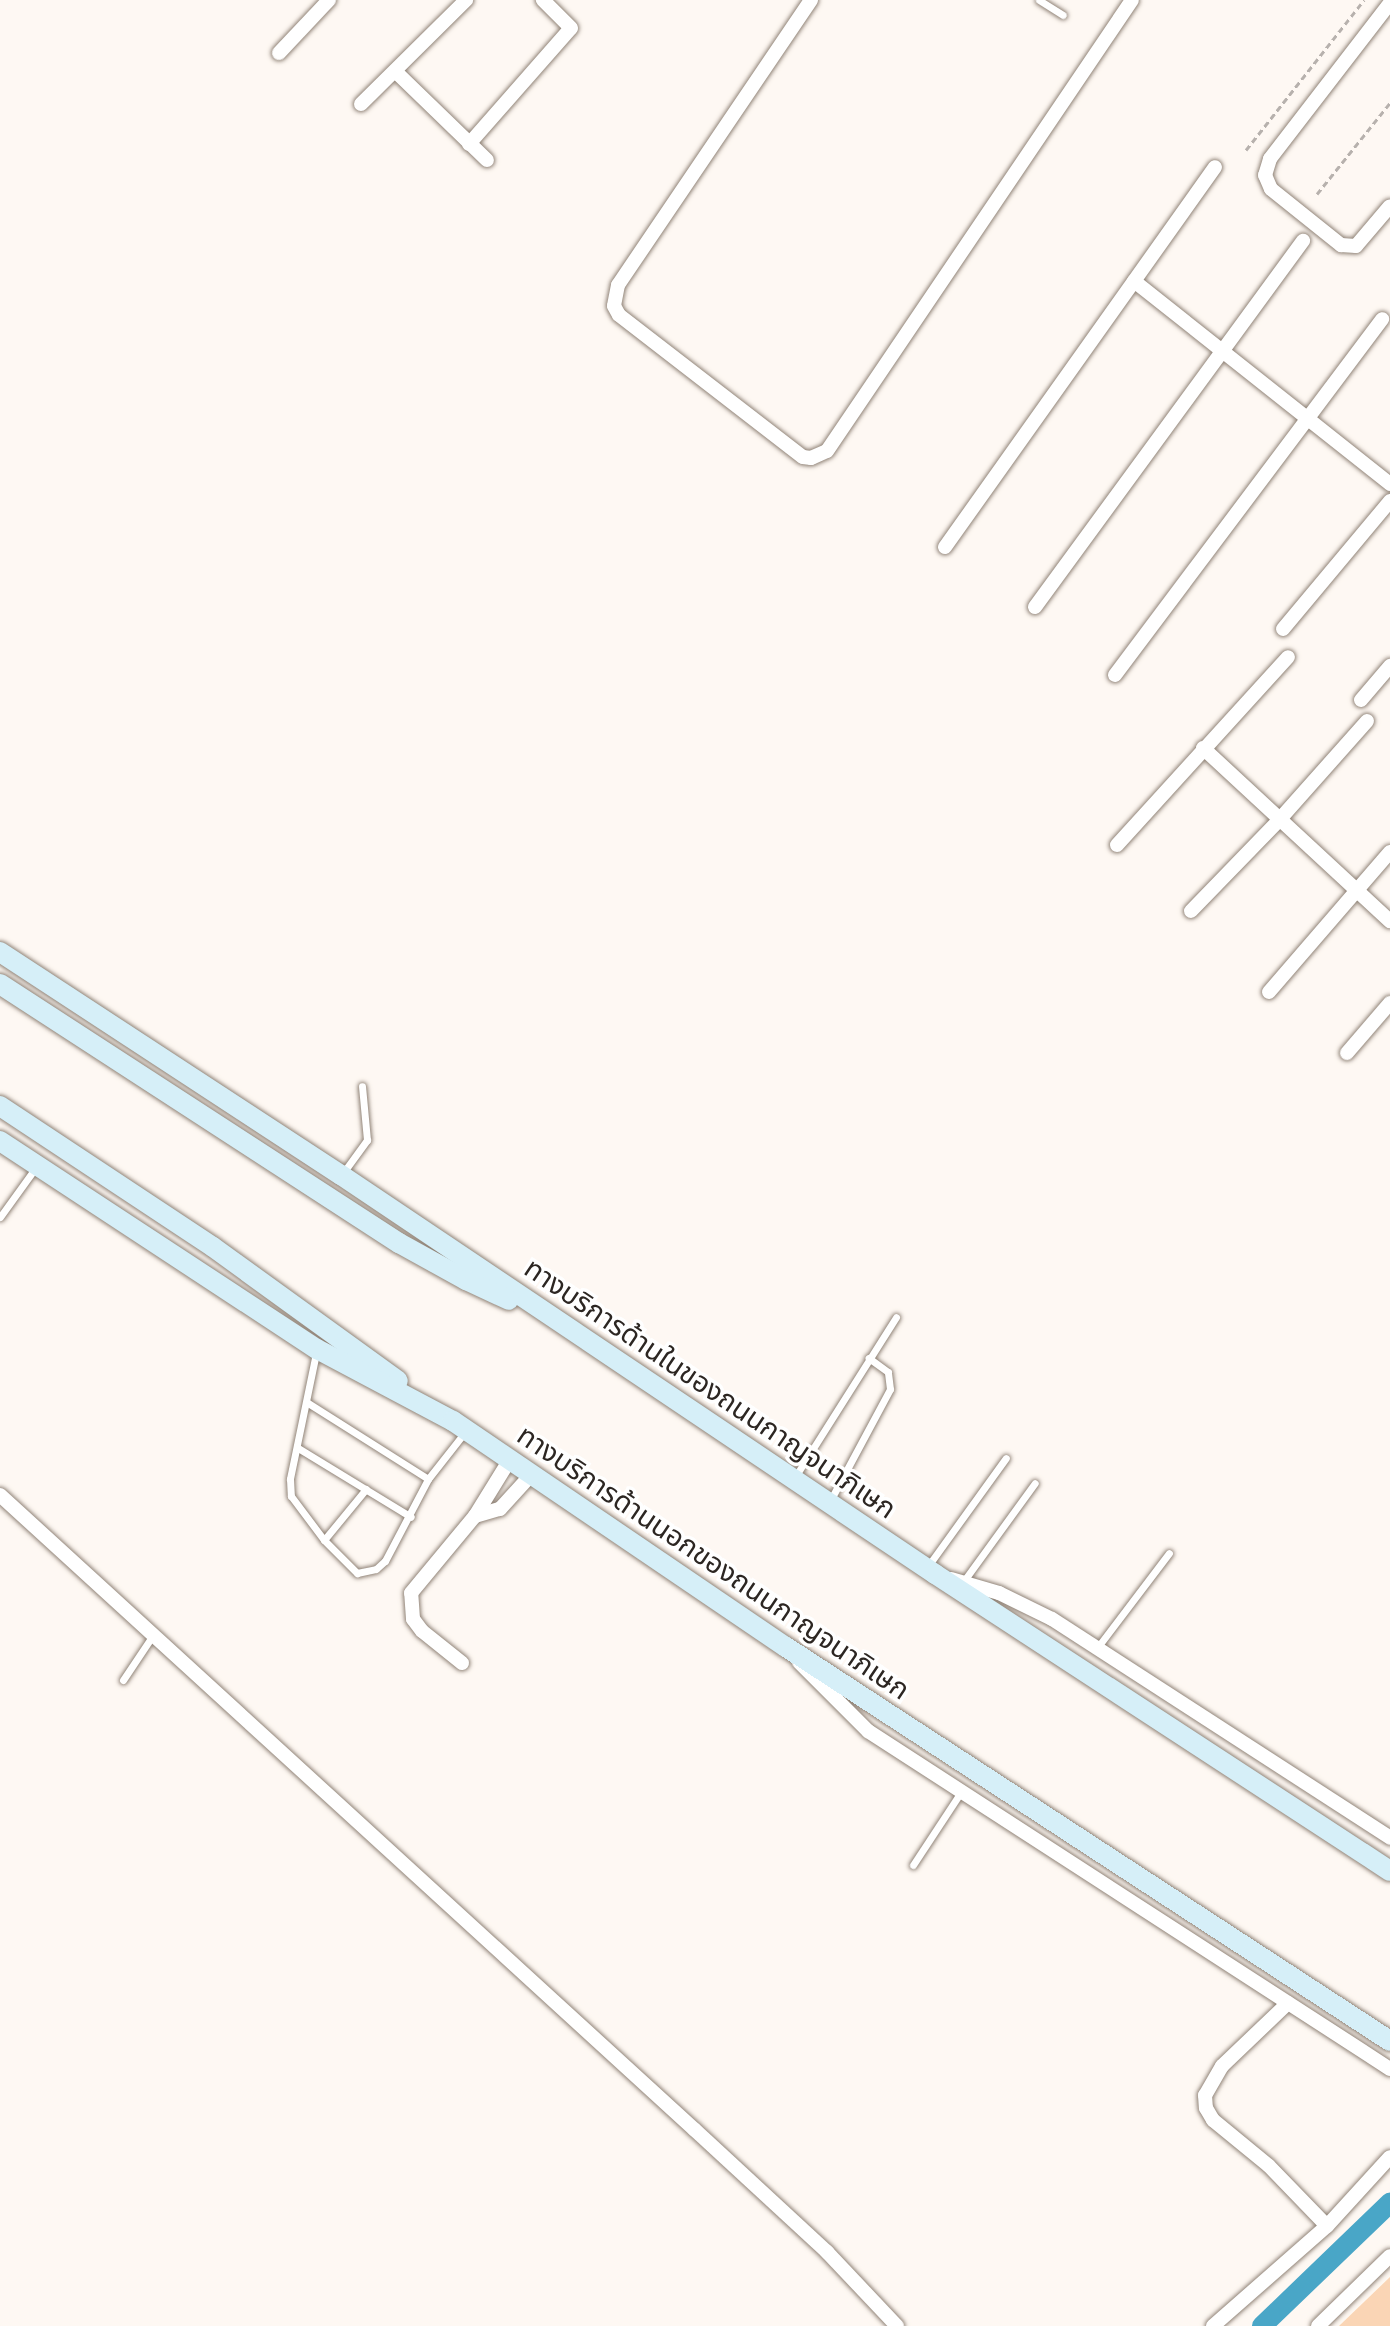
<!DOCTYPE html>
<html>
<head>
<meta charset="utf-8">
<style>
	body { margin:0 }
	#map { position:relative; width:1390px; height:2326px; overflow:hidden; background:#fef8f3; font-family:"Times New Roman","Noto Sans Thai",serif }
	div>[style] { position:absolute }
	.canal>* { height:20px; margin:-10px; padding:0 10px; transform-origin:10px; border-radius:10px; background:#49a6c7 }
	.building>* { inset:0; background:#fad5b5 }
	.path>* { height:3px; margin-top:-1.5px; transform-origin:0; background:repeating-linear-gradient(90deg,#b7b1ad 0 6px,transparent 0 10px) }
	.roads { filter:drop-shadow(0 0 2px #908377) drop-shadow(0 0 2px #908377) }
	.service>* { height:7px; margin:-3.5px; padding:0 3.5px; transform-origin:3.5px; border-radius:3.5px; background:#fff }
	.minor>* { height:14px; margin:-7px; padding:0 7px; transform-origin:7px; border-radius:7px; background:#fff }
	.secondary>* { height:20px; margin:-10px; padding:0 10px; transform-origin:10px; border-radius:10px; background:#d6eff8 }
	span { translate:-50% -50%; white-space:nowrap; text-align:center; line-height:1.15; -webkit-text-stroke:7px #fff; paint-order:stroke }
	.street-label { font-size:28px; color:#2c2622 }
</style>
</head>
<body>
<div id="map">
	<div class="canal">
		<div style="left:1262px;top:2326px;width:178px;rotate:-43.9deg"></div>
	</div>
	<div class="building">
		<div style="clip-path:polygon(1390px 2277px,1390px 2326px,1339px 2326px)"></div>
	</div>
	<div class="path">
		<div style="left:1246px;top:150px;width:191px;rotate:-51.8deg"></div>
		<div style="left:1317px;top:194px;width:117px;rotate:-51.3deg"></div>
	</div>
	<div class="roads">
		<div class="service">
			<div style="left:1039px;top:0;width:28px;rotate:32deg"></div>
			<div style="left:343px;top:1173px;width:41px;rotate:-54deg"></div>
			<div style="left:367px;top:1140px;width:54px;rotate:-95.3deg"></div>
			<div style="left:0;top:1217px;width:62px;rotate:-54.2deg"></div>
			<div style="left:316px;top:1353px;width:129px;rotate:101.7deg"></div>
			<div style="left:290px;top:1479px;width:17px;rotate:87deg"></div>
			<div style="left:291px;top:1496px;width:55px;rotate:53.1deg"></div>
			<div style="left:324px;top:1540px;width:47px;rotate:45deg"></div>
			<div style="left:357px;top:1573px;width:19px;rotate:-12deg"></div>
			<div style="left:376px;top:1569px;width:12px;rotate:-42deg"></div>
			<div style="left:385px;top:1561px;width:93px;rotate:-62.3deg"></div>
			<div style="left:428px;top:1479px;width:60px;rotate:-51.8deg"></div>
			<div style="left:308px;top:1403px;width:142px;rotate:32.3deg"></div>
			<div style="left:298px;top:1448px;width:132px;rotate:31.4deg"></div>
			<div style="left:795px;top:1477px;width:189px;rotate:-57.7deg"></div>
			<div style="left:830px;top:1501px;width:127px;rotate:-61.8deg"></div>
			<div style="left:890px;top:1389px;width:17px;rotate:-97deg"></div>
			<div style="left:888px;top:1372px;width:24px;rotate:-144deg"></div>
			<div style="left:324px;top:1540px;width:66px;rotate:-50.5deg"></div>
			<div style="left:928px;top:1566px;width:133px;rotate:-54.2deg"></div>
			<div style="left:963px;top:1582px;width:122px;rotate:-54deg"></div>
			<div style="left:1097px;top:1648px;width:119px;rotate:-52.8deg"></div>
			<div style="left:123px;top:1680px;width:54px;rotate:-56.3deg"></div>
			<div style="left:913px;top:1865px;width:87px;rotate:-56.7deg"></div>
		</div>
		<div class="minor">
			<div style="left:811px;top:0;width:344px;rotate:124.1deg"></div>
			<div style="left:618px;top:285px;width:21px;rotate:101deg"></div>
			<div style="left:614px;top:306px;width:10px;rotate:61deg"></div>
			<div style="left:619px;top:315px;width:232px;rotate:37.7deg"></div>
			<div style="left:803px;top:457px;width:8px;rotate:7deg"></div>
			<div style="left:811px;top:458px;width:17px;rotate:-24deg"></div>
			<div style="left:827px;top:451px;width:544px;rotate:-55.93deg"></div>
			<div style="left:1390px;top:3px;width:197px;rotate:127.6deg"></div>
			<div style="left:1270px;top:159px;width:17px;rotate:107deg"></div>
			<div style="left:1265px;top:175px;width:15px;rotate:67deg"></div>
			<div style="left:1271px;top:189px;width:90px;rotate:38.7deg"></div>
			<div style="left:1341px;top:245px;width:15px;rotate:4deg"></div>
			<div style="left:1356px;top:246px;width:52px;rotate:-49.6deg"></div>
			<div style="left:279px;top:53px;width:73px;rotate:-46.7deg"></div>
			<div style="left:395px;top:71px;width:128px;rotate:44.1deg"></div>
			<div style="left:361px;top:104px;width:148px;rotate:-44.7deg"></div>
			<div style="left:469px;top:144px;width:154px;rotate:-48.7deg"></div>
			<div style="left:571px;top:28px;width:40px;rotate:-135deg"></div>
			<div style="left:1134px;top:281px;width:327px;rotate:38.4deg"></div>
			<div style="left:945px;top:547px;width:466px;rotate:-54.6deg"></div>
			<div style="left:1035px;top:607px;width:454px;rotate:-53.8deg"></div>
			<div style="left:1283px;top:629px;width:167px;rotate:-50.1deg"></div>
			<div style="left:1115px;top:675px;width:445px;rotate:-53.1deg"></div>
			<div style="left:1361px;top:700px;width:45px;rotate:-49.5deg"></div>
			<div style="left:1203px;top:748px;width:255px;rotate:42.8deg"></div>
			<div style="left:1117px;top:845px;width:254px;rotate:-47.7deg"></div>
			<div style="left:1191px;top:911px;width:128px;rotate:-45.9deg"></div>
			<div style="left:1280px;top:819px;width:131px;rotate:-48.4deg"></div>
			<div style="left:1269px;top:992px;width:185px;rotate:-49.2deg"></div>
			<div style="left:1347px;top:1053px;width:66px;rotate:-49.3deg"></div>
			<div style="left:0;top:1495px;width:941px;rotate:42.42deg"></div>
			<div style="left:695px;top:2130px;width:180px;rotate:42.7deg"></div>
			<div style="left:827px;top:2252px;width:102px;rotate:46.6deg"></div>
			<div style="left:475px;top:1516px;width:26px;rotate:-16deg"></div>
			<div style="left:500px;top:1509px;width:45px;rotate:-47.7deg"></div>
			<div style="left:951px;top:1579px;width:50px;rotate:16.3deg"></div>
			<div style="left:999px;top:1593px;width:59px;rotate:26.1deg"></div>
			<div style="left:1052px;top:1619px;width:403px;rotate:32.9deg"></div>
			<div style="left:799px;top:1662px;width:98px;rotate:45deg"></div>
			<div style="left:868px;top:1731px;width:622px;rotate:32.92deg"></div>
			<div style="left:462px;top:1663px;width:51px;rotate:-141.3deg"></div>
			<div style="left:422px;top:1631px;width:15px;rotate:-127deg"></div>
			<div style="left:413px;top:1619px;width:26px;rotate:-94deg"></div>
			<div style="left:411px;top:1593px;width:100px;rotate:-50.3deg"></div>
			<div style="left:475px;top:1516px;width:65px;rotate:-58.3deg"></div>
			<div style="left:1288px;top:2003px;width:91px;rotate:136.3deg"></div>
			<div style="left:1222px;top:2066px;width:34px;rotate:120deg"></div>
			<div style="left:1205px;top:2095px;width:13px;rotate:86deg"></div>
			<div style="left:1206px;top:2108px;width:14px;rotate:60deg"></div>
			<div style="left:1213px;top:2120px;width:72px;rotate:39.4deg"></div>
			<div style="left:1269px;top:2166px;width:83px;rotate:46deg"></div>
			<div style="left:1213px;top:2326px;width:152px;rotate:-41.3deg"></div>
			<div style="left:1327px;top:2226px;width:93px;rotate:-47.6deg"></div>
			<div style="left:1318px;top:2326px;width:100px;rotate:-44.2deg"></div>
		</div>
		<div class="secondary">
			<div style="left:0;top:952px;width:407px;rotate:33.2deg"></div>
			<div style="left:341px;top:1175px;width:716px;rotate:33.89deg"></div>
			<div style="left:935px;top:1574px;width:543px;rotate:33.13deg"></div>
			<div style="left:0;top:984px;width:476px;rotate:33deg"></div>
			<div style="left:399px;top:1243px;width:77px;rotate:28.9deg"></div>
			<div style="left:466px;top:1280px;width:47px;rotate:24.9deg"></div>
			<div style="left:0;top:1106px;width:255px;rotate:33.5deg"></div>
			<div style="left:213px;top:1247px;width:228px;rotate:35.9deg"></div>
			<div style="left:0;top:1141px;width:379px;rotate:33.3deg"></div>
			<div style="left:317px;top:1349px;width:154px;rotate:27.9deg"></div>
			<div style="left:453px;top:1421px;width:402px;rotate:34.2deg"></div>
			<div style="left:786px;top:1647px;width:721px;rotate:33.12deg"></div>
		</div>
	</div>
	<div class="street-label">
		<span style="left:710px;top:1389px;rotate:34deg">ทางบริการด้านในของถนนกาญจนาภิเษก</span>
		<span style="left:713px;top:1563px;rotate:34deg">ทางบริการด้านนอกของถนนกาญจนาภิเษก</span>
	</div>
</div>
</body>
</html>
